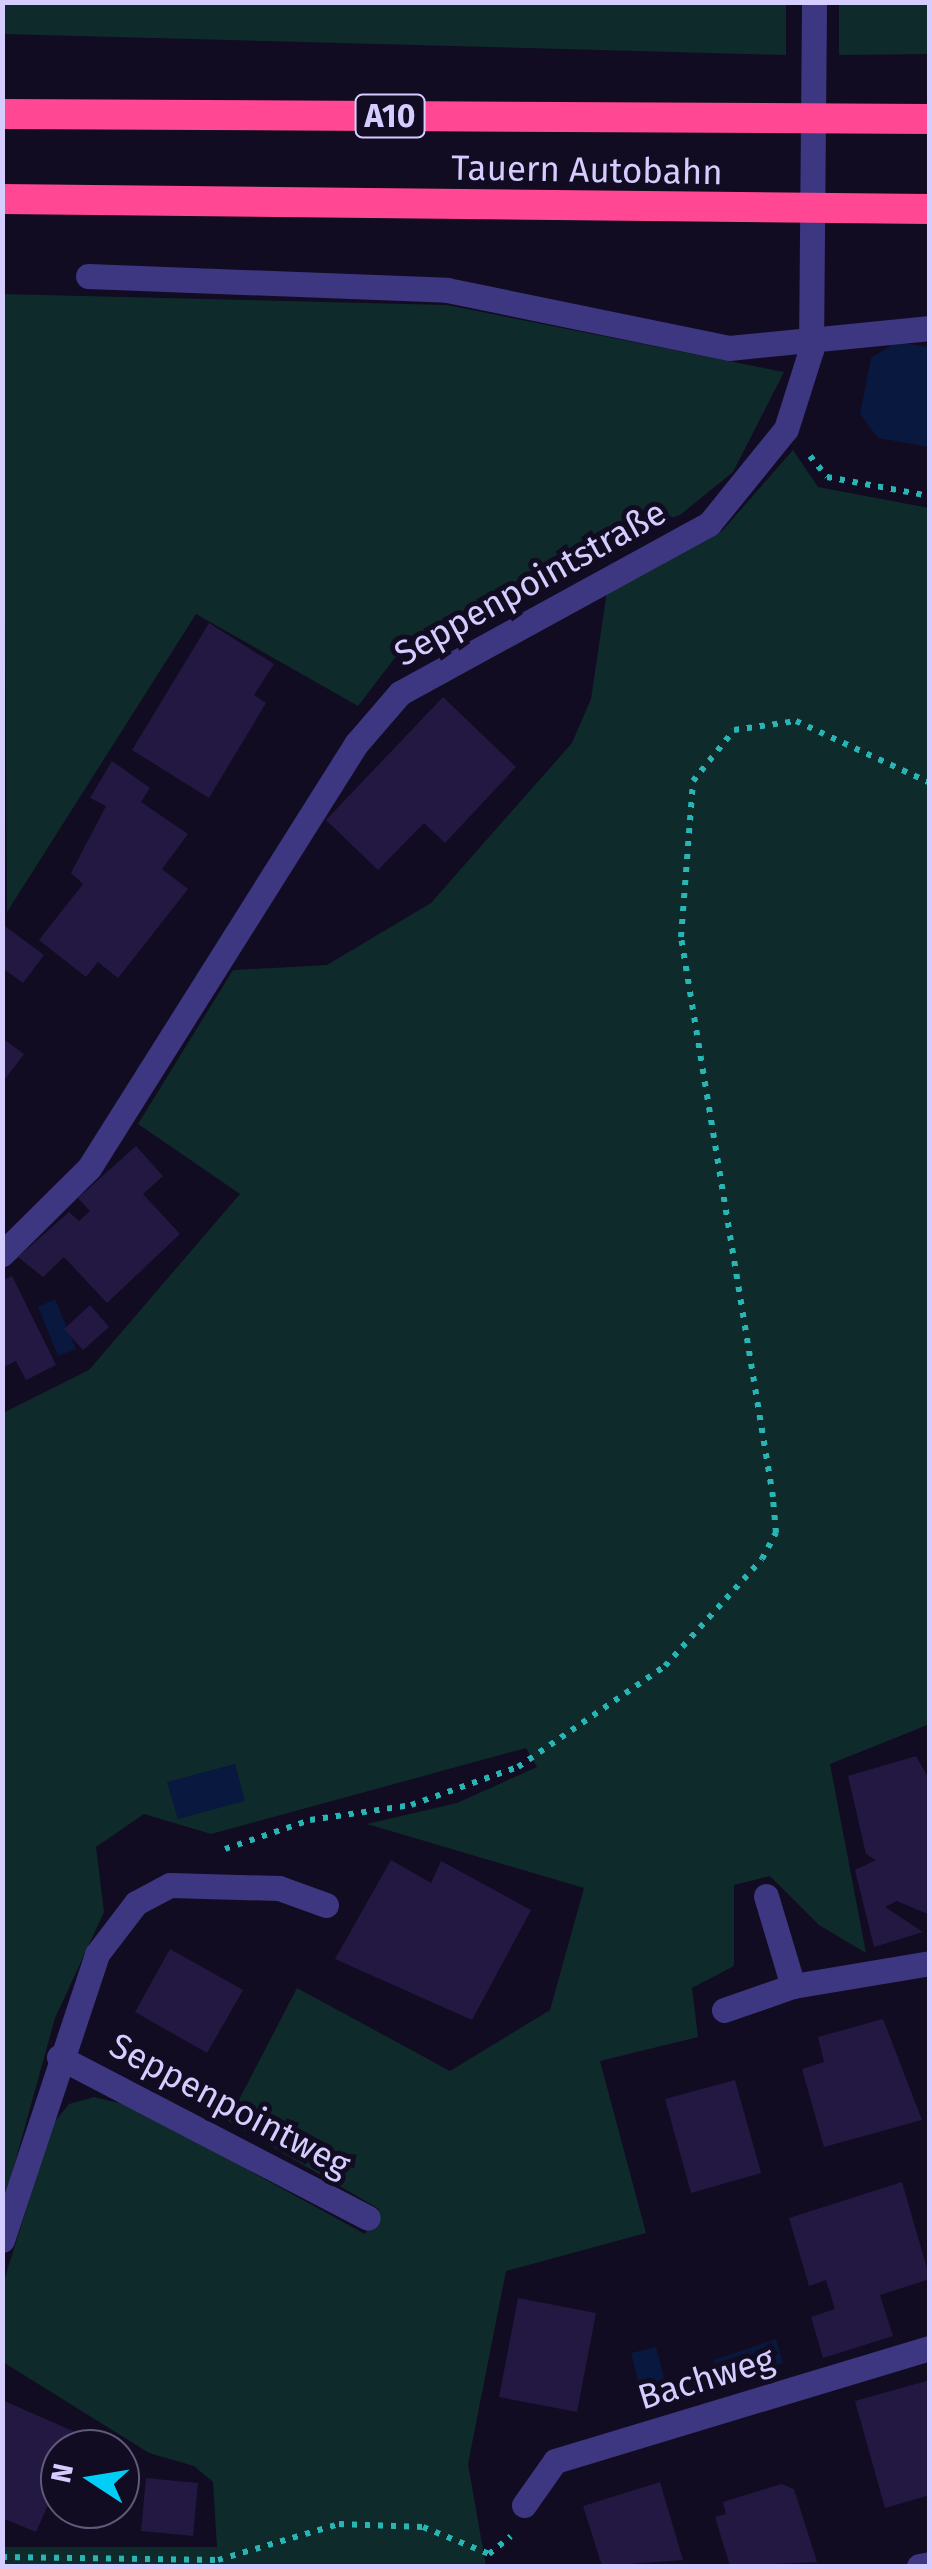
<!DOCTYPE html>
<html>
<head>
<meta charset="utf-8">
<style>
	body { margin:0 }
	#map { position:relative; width:932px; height:2569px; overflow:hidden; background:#110c21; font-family:"Fira Sans",sans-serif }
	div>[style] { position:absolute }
	.green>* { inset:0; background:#0f2a2b }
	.water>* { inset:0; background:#08183e }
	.building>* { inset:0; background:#231842 }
	.path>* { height:6px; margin-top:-3px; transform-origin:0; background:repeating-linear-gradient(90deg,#2ab5b5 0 5px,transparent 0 13px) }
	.minor>* { height:25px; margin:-12.5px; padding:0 12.5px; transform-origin:12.5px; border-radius:12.5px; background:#3d3681 }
	.highway>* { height:30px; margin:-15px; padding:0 15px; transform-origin:15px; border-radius:15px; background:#ff4793 }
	span { translate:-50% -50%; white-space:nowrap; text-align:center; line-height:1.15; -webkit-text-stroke:10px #110c21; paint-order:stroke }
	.shield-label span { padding:2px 8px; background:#110c21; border:2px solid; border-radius:8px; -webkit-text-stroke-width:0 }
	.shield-label { font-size:32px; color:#d5ccff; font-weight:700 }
	.street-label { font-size:35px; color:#d5ccff }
	.frame { position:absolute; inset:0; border:5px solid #d5ccff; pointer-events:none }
	.north { position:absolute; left:40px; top:2429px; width:100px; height:100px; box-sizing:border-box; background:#110c21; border:2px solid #5f597a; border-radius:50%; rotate:282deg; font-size:28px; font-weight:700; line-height:40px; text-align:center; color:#d5ccff }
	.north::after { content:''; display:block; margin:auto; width:35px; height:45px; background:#00cef7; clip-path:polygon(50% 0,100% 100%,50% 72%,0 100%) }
</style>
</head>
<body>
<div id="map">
	<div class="green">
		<div style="clip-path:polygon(3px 2px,786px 3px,786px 55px,3px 34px)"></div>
		<div style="clip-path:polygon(839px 3px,929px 3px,929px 54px,839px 55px)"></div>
		<div style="clip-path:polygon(3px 294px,447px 305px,784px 372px,733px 472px,680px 515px,591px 544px,441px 623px,394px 659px,358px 706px,196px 614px,7px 912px)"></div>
		<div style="clip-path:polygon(793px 450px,818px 487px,929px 508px,930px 1724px,830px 1764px,866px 1953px,819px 1925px,770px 1876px,734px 1885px,734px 1966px,692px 1988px,698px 2037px,600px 2061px,646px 2233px,506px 2271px,468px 2464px,486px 2566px,3px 2566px,3px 2547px,217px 2547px,213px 2482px,194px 2466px,149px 2453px,3px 2362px,2px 2287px,53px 2124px,69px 2104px,94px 2097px,131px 2106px,365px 2234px,379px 2209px,228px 2121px,297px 1988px,450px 2071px,550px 2010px,584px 1888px,367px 1824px,457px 1803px,537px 1767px,526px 1748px,211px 1834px,144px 1814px,96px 1847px,104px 1912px,55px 2018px,3px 2206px,3px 1413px,89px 1370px,240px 1194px,138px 1124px,233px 970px,327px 965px,431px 903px,572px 743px,591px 699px,607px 591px,722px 531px)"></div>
	</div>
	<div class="water">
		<div style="clip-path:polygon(896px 342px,929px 347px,929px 447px,878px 438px,860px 414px,871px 358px)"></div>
		<div style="clip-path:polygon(55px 1299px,76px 1349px,58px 1356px,38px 1307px)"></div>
		<div style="clip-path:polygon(235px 1764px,245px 1801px,178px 1819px,167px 1782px)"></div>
		<div style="clip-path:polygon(776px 2339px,783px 2363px,722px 2383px,714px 2360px)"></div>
		<div style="clip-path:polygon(656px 2347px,671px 2404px,646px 2411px,631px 2353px)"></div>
	</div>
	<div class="building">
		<div style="clip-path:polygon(209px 623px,274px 664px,254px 695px,266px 703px,209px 798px,132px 750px)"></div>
		<div style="clip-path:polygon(443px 697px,516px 767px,445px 843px,424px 823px,378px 870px,326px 820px)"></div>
		<div style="clip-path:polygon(112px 761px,150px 788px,141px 802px,188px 834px,162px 869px,188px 889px,118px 978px,98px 962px,86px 977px,39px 940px,83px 884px,71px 873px,106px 806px,90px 798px)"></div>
		<div style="clip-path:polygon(2px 924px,44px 955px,23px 983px,2px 968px)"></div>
		<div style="clip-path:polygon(2px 1038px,24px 1054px,2px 1083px)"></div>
		<div style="clip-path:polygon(136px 1146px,163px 1176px,143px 1194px,180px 1234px,107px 1303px,64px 1257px,43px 1277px,18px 1257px,69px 1212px,79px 1221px,90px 1211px,78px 1198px)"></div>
		<div style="clip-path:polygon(12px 1276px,56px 1365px,26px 1380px,16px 1361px,2px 1368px,2px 1281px)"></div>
		<div style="clip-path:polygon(90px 1305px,109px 1327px,83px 1350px,64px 1329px)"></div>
		<div style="clip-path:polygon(916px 1756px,930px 1781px,930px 1915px,897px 1901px,885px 1907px,923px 1932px,874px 1947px,855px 1870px,876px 1860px,866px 1854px,848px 1776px)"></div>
		<div style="clip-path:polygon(391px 1860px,431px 1883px,441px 1861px,531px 1910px,472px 2020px,335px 1959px)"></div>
		<div style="clip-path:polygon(170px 1949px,243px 1990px,207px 2053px,135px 2012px)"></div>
		<div style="clip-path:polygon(883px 2019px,922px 2120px,824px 2147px,802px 2069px,824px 2062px,818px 2037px)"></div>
		<div style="clip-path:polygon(735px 2080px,761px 2173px,691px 2193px,665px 2099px)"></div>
		<div style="clip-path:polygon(902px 2182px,930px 2279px,880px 2295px,893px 2336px,823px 2358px,811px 2317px,835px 2309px,826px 2280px,809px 2286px,789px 2218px)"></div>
		<div style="clip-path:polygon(518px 2298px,596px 2313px,577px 2412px,499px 2397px)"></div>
		<div style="clip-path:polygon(930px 2380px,930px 2495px,885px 2508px,855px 2401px)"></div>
		<div style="clip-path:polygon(2px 2400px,80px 2434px,73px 2449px,60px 2449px,60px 2478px,36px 2532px,2px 2518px)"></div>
		<div style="clip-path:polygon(146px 2478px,198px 2483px,193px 2536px,141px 2531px)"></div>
		<div style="clip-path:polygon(660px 2482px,683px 2560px,602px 2566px,583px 2506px)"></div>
		<div style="clip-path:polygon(781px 2484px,794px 2489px,817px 2562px,730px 2566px,715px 2517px,726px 2514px,723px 2502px)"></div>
	</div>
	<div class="path">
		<div style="left:810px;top:456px;width:27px;rotate:51deg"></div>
		<div style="left:827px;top:477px;width:105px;rotate:10.5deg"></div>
		<div style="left:225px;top:1849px;width:90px;rotate:-18.8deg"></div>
		<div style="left:310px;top:1820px;width:102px;rotate:-8.4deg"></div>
		<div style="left:411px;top:1805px;width:114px;rotate:-19.6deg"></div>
		<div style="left:518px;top:1767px;width:178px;rotate:-34.5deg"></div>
		<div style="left:665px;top:1666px;width:144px;rotate:-47.8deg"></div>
		<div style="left:762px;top:1559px;width:30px;rotate:-62deg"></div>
		<div style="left:776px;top:1533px;width:36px;rotate:-95deg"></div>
		<div style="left:773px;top:1497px;width:568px;rotate:-99.33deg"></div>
		<div style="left:681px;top:937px;width:156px;rotate:-85.6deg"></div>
		<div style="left:693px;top:781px;width:65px;rotate:-51.2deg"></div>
		<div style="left:734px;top:730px;width:63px;rotate:-8.3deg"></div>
		<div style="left:796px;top:721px;width:148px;rotate:24.8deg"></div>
		<div style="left:2px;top:2557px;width:216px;rotate:0.8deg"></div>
		<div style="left:218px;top:2560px;width:126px;rotate:-16.6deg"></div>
		<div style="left:339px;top:2524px;width:84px;rotate:2deg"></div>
		<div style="left:423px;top:2527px;width:71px;rotate:22.2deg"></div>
		<div style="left:489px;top:2554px;width:28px;rotate:-39deg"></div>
	</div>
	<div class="minor">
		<div style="left:88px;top:276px;width:359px;rotate:2.2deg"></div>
		<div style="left:447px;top:290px;width:288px;rotate:11.6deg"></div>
		<div style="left:729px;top:348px;width:202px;rotate:-5.7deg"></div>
		<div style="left:2px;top:1254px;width:122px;rotate:-44.7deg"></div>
		<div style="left:89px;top:1168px;width:501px;rotate:-57.8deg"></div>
		<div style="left:356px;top:744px;width:67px;rotate:-49.2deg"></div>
		<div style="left:400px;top:693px;width:352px;rotate:-28.7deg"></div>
		<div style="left:709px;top:524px;width:122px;rotate:-51deg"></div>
		<div style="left:786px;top:429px;width:83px;rotate:-72.4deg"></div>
		<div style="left:811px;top:350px;width:348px;rotate:-89.5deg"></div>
		<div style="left:766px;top:1896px;width:94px;rotate:73.3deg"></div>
		<div style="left:724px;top:2010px;width:73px;rotate:-19.2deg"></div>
		<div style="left:793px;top:1986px;width:139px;rotate:-9.5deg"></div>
		<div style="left:59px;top:2057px;width:348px;rotate:27.5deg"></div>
		<div style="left:2px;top:2240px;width:301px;rotate:-71.6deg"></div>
		<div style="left:97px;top:1954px;width:64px;rotate:-52.6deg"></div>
		<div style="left:136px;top:1903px;width:38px;rotate:-28deg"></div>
		<div style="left:170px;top:1885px;width:109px;rotate:1.6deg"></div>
		<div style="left:279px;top:1888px;width:50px;rotate:19.9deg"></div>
		<div style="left:524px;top:2505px;width:54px;rotate:-54.8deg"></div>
		<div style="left:555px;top:2461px;width:392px;rotate:-16.8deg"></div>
		<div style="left:919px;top:2566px;width:11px;rotate:-10deg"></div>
	</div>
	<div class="highway">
		<div style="left:2px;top:114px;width:928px;rotate:0.31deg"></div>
		<div style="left:2px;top:199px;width:928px;rotate:0.62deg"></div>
	</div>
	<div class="shield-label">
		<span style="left:390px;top:116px">A10</span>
	</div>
	<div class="street-label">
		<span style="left:587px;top:170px;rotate:1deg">Tauern Autobahn</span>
		<span style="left:530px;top:583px;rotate:-29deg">Seppenpointstraße</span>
		<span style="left:230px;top:2105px;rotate:28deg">Seppenpointweg</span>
		<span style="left:706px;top:2378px;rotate:-17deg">Bachweg</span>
	</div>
	<div class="frame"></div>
	<div class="north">N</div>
</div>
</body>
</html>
